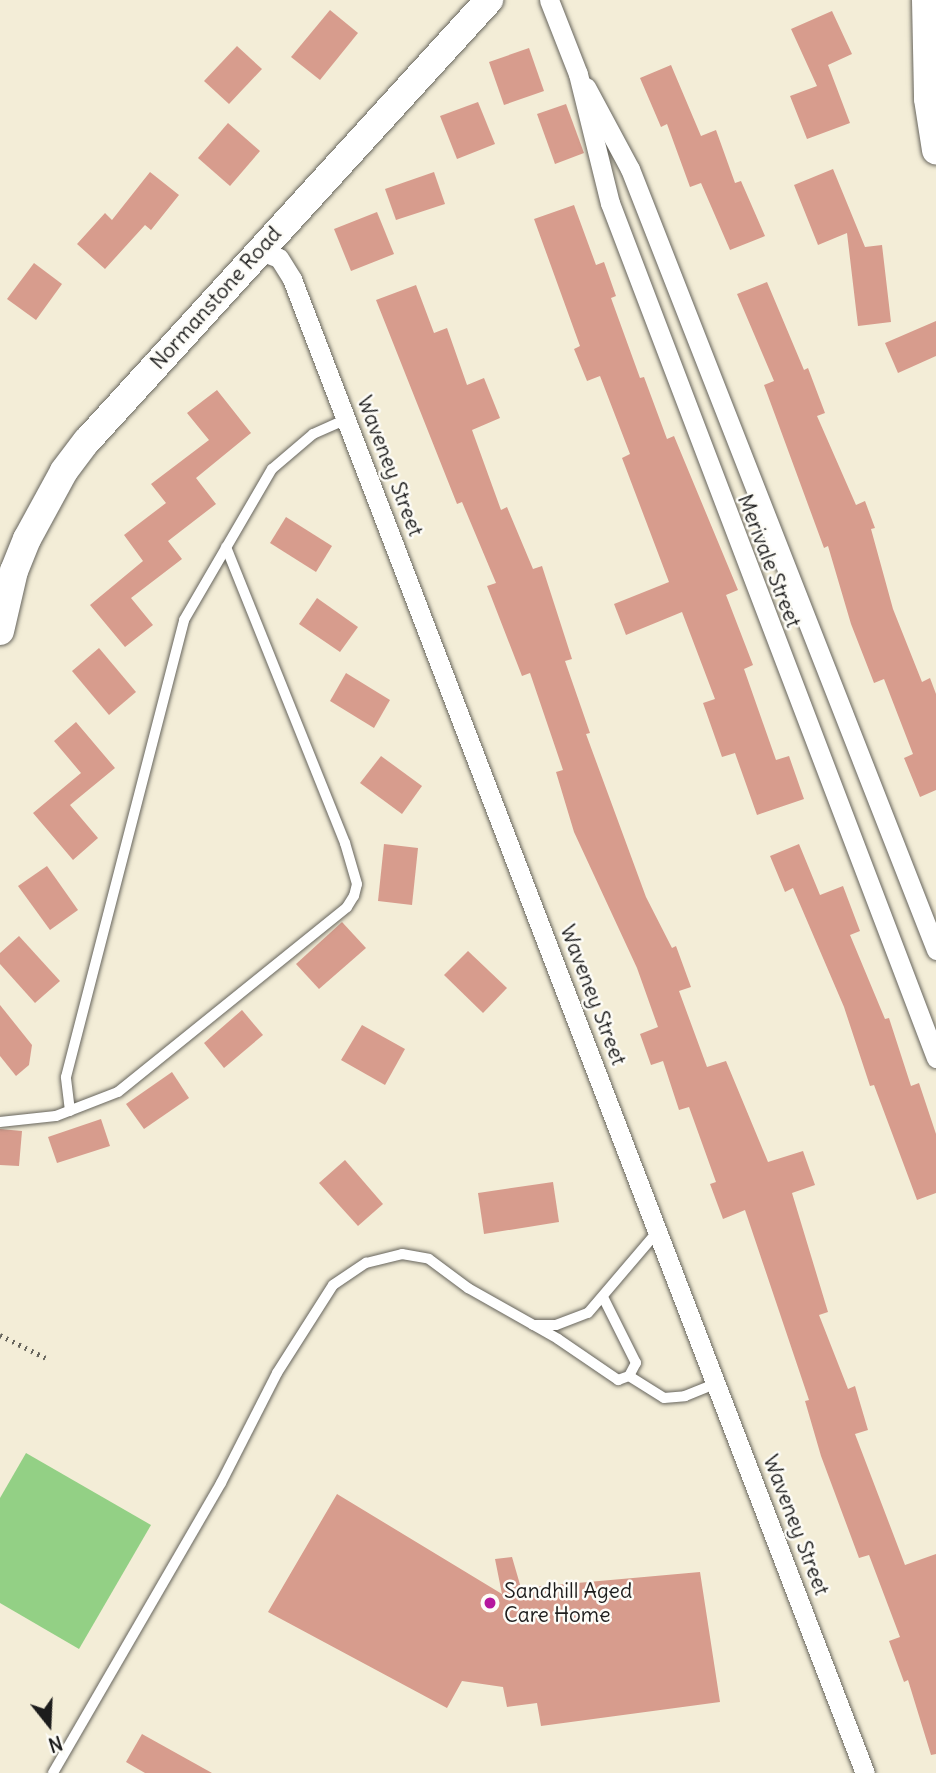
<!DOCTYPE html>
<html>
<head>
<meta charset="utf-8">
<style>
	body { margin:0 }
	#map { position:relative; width:936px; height:1773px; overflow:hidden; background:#f3edd7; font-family:Delius,sans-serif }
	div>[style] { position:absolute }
	.green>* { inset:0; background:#93d085 }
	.building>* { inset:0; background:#d79c8d }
	.path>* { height:4.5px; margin-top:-2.25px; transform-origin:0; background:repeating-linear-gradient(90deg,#67655d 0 2px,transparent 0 7px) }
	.roads { filter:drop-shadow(0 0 2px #67655d) drop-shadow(0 0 2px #67655d) }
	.lane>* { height:10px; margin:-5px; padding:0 5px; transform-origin:5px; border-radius:5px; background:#fff }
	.street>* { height:19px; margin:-9.5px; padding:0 9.5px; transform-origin:9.5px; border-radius:9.5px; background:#fff }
	.secondary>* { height:28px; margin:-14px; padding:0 14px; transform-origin:14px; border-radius:14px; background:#fff }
	.dots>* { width:19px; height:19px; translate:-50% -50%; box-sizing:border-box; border:4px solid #fdfcf7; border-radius:50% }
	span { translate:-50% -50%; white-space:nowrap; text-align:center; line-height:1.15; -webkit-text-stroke:5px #fdfcf7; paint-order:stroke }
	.street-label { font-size:21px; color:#1c1c1c }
	.poi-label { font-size:21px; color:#1c1c1c }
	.left { translate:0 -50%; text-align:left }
	.north { position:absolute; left:14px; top:1689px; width:70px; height:70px; -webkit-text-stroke:5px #fdfcf7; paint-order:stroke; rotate:162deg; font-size:19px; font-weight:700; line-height:28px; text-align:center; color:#1c1c1c }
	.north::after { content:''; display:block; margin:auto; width:24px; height:32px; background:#1c1c1c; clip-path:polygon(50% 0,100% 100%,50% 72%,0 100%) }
</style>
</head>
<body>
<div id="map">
	<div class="green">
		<div style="clip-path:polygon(26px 1453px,151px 1525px,79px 1649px,0 1603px,0 1498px)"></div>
	</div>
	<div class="building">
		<div style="clip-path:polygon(330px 10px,358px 33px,320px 80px,291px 57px)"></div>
		<div style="clip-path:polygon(832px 11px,852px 54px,828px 65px,850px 123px,807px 139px,790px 96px,817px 86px,791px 29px)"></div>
		<div style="clip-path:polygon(237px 46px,262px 69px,229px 104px,204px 81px)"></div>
		<div style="clip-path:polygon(529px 48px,544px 91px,504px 105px,489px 62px)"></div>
		<div style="clip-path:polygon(671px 65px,701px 136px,716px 130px,735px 183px,741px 181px,765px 236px,730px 250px,701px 183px,690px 187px,667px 124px,661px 127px,640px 78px)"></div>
		<div style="clip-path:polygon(478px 102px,495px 144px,457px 159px,440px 116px)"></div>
		<div style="clip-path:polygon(566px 104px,584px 153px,555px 164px,537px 114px)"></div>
		<div style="clip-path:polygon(228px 123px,260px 151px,230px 186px,198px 158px)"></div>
		<div style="clip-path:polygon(833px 169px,865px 247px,882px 245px,891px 322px,858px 326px,847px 233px,818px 245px,794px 185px)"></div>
		<div style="clip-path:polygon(150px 172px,179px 195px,151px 230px,145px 225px,105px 269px,77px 244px,105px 213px,112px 220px)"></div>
		<div style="clip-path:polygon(434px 172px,445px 204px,396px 220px,385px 189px)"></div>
		<div style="clip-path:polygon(574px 205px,596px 265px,604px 262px,616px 296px,611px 298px,640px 378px,644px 377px,667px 439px,674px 436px,738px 590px,726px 595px,753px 665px,744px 669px,776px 760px,789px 756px,804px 799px,757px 815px,735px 753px,722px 757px,703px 703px,715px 699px,682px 612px,626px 635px,614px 604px,669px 582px,622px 458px,630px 454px,600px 376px,587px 381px,574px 349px,580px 346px,534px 219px)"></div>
		<div style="clip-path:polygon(377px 212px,394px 254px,351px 271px,334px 229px)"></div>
		<div style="clip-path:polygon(34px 263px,62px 284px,36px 320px,7px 299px)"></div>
		<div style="clip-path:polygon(767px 282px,804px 370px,808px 368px,825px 413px,817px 416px,856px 505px,865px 501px,875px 528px,871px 529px,893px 609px,922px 682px,930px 678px,936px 694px,936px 790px,920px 797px,904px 758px,913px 754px,884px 679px,874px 683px,851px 624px,828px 546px,824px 548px,764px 385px,774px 381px,737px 294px)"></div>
		<div style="clip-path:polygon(416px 285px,434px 333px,447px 328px,467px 385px,484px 378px,500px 418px,472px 430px,501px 510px,507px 507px,533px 569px,542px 566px,572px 659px,565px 661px,590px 733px,586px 734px,646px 897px,672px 948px,676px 946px,691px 987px,679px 991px,707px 1067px,726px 1061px,768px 1162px,803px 1151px,815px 1185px,792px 1193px,828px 1312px,819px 1315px,848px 1389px,855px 1386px,868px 1430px,855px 1434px,905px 1565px,936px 1554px,936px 1754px,931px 1755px,908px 1680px,904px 1682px,889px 1641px,900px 1637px,869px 1555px,859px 1558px,821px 1456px,805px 1401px,809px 1400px,745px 1210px,723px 1219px,710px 1184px,716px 1182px,689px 1107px,679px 1110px,663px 1061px,651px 1065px,640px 1034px,658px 1027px,637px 968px,574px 832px,556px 772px,563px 770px,530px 673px,522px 676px,487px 586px,496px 583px,462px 502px,457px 504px,376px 300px)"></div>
		<div style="clip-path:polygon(936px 321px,936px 356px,898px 373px,885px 343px)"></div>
		<div style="clip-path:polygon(217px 390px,251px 433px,196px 478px,216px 504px,168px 541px,182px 559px,131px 598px,153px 625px,125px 647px,90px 605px,143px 561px,124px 535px,166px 503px,151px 484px,209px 440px,187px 413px)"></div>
		<div style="clip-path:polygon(286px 517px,332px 546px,316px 572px,270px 543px)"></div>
		<div style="clip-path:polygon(317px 598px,358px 627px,340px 652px,299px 624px)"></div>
		<div style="clip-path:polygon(99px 648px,136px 692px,109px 715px,72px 671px)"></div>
		<div style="clip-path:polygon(346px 673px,390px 700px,374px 728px,330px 701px)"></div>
		<div style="clip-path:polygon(76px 722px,115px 768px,70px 805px,98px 838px,73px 860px,33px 813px,81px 773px,54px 741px)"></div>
		<div style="clip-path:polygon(381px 756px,422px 786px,402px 814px,360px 783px)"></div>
		<div style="clip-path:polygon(384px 844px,418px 848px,412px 905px,378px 901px)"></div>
		<div style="clip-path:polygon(799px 844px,820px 895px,843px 886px,860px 931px,850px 935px,885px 1019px,889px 1018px,911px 1086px,919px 1083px,936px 1134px,936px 1193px,917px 1200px,874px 1085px,870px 1086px,844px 1007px,793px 888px,785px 892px,770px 856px)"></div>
		<div style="clip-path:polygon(47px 866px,78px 910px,50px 930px,18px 886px)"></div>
		<div style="clip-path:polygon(342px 922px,366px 948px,319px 989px,296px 964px)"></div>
		<div style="clip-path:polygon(19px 936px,60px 981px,35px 1003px,0 964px,0 953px)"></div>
		<div style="clip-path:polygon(468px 951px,507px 988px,483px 1013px,444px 975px)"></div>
		<div style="clip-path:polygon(0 1005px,32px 1045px,29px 1065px,16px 1076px,0 1056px)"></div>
		<div style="clip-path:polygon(242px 1010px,263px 1035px,224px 1068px,204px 1043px)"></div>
		<div style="clip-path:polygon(362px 1025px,405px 1049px,385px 1085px,341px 1060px)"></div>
		<div style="clip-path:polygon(172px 1072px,189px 1098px,144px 1129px,126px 1104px)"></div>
		<div style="clip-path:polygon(101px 1119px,110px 1146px,57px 1163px,48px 1137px)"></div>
		<div style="clip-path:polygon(0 1129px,22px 1131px,19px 1166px,0 1165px)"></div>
		<div style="clip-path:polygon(345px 1160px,383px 1204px,358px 1226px,319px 1183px)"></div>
		<div style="clip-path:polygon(553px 1182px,559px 1222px,484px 1234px,478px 1193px)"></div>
		<div style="clip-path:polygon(337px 1494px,502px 1594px,495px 1559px,512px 1557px,521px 1588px,700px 1572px,720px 1702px,541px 1726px,537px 1703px,507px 1707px,503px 1687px,462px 1681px,447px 1708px,268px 1612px)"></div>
		<div style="clip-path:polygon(142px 1734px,212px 1773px,145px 1773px,126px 1762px)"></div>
	</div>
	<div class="path">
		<div style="left:0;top:1335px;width:51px;rotate:26.6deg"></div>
	</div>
	<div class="roads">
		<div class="lane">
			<div style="left:70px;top:1111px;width:34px;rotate:-97deg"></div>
			<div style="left:66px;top:1077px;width:472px;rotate:-75.5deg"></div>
			<div style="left:184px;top:620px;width:175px;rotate:-59.8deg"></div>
			<div style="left:272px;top:469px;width:54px;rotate:-40.5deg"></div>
			<div style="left:313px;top:434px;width:36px;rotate:-24deg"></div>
			<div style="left:0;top:1122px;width:56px;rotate:-6.1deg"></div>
			<div style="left:56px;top:1116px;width:66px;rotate:-21.2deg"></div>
			<div style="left:118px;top:1092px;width:294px;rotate:-38.9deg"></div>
			<div style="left:347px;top:907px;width:13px;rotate:-58deg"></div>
			<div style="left:354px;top:896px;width:12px;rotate:-76deg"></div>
			<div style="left:357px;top:884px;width:43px;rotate:-106.3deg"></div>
			<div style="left:345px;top:843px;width:319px;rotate:-111.9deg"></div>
			<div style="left:533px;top:1325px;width:23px"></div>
			<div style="left:556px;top:1325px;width:34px;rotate:-21deg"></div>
			<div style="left:588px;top:1313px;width:109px;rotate:-49.5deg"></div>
			<div style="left:629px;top:1376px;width:41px;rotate:32.2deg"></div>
			<div style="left:664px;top:1398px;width:21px;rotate:-5deg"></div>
			<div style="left:685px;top:1396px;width:35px;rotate:-22deg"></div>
			<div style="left:53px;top:1773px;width:335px;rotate:-59.9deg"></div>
			<div style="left:221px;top:1483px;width:123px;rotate:-63deg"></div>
			<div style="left:277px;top:1373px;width:104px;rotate:-57.5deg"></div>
			<div style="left:333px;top:1285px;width:40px;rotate:-34deg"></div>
			<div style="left:366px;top:1263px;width:37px;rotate:-14deg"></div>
			<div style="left:402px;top:1254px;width:27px;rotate:10deg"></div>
			<div style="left:429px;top:1259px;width:49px;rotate:36.6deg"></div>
			<div style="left:468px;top:1288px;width:103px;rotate:29.5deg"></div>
			<div style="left:558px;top:1339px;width:73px;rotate:34.3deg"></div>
			<div style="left:618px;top:1380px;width:12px;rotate:-20deg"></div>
			<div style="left:629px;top:1376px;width:15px;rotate:-62deg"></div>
			<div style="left:636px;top:1363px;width:74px;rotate:-116.6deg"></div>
		</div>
		<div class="street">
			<div style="left:549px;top:0;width:79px;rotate:68.6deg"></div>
			<div style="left:578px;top:74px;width:133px;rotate:76.1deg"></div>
			<div style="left:610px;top:203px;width:915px;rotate:69.13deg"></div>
			<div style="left:586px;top:87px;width:93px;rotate:61.8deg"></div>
			<div style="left:630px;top:169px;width:839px;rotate:68.6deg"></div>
			<div style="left:258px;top:250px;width:22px;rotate:21deg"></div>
			<div style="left:279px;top:258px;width:25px;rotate:58deg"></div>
			<div style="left:292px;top:279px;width:1600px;rotate:69.02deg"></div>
		</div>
		<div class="secondary">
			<div style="left:926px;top:0;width:99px;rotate:88.8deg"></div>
			<div style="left:928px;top:99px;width:52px;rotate:81.1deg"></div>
			<div style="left:0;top:631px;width:62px;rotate:-76.9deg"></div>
			<div style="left:14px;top:571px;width:35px;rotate:-68deg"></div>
			<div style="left:27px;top:539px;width:77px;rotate:-61.4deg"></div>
			<div style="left:64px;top:471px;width:38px;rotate:-53deg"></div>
			<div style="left:87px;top:441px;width:597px;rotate:-47.65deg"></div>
		</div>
	</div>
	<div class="dots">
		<div style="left:490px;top:1603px;background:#b5179e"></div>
	</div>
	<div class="street-label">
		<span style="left:216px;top:298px;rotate:-48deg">Normanstone Road</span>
		<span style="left:390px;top:466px;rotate:69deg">Waveney Street</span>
		<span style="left:769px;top:561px;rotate:69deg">Merivale Street</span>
		<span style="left:593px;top:995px;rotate:69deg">Waveney Street</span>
		<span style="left:796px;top:1525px;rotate:69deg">Waveney Street</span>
	</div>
	<div class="poi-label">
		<span class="left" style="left:504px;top:1603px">Sandhill Aged<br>Care Home</span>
	</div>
	<div class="north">N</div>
</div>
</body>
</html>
